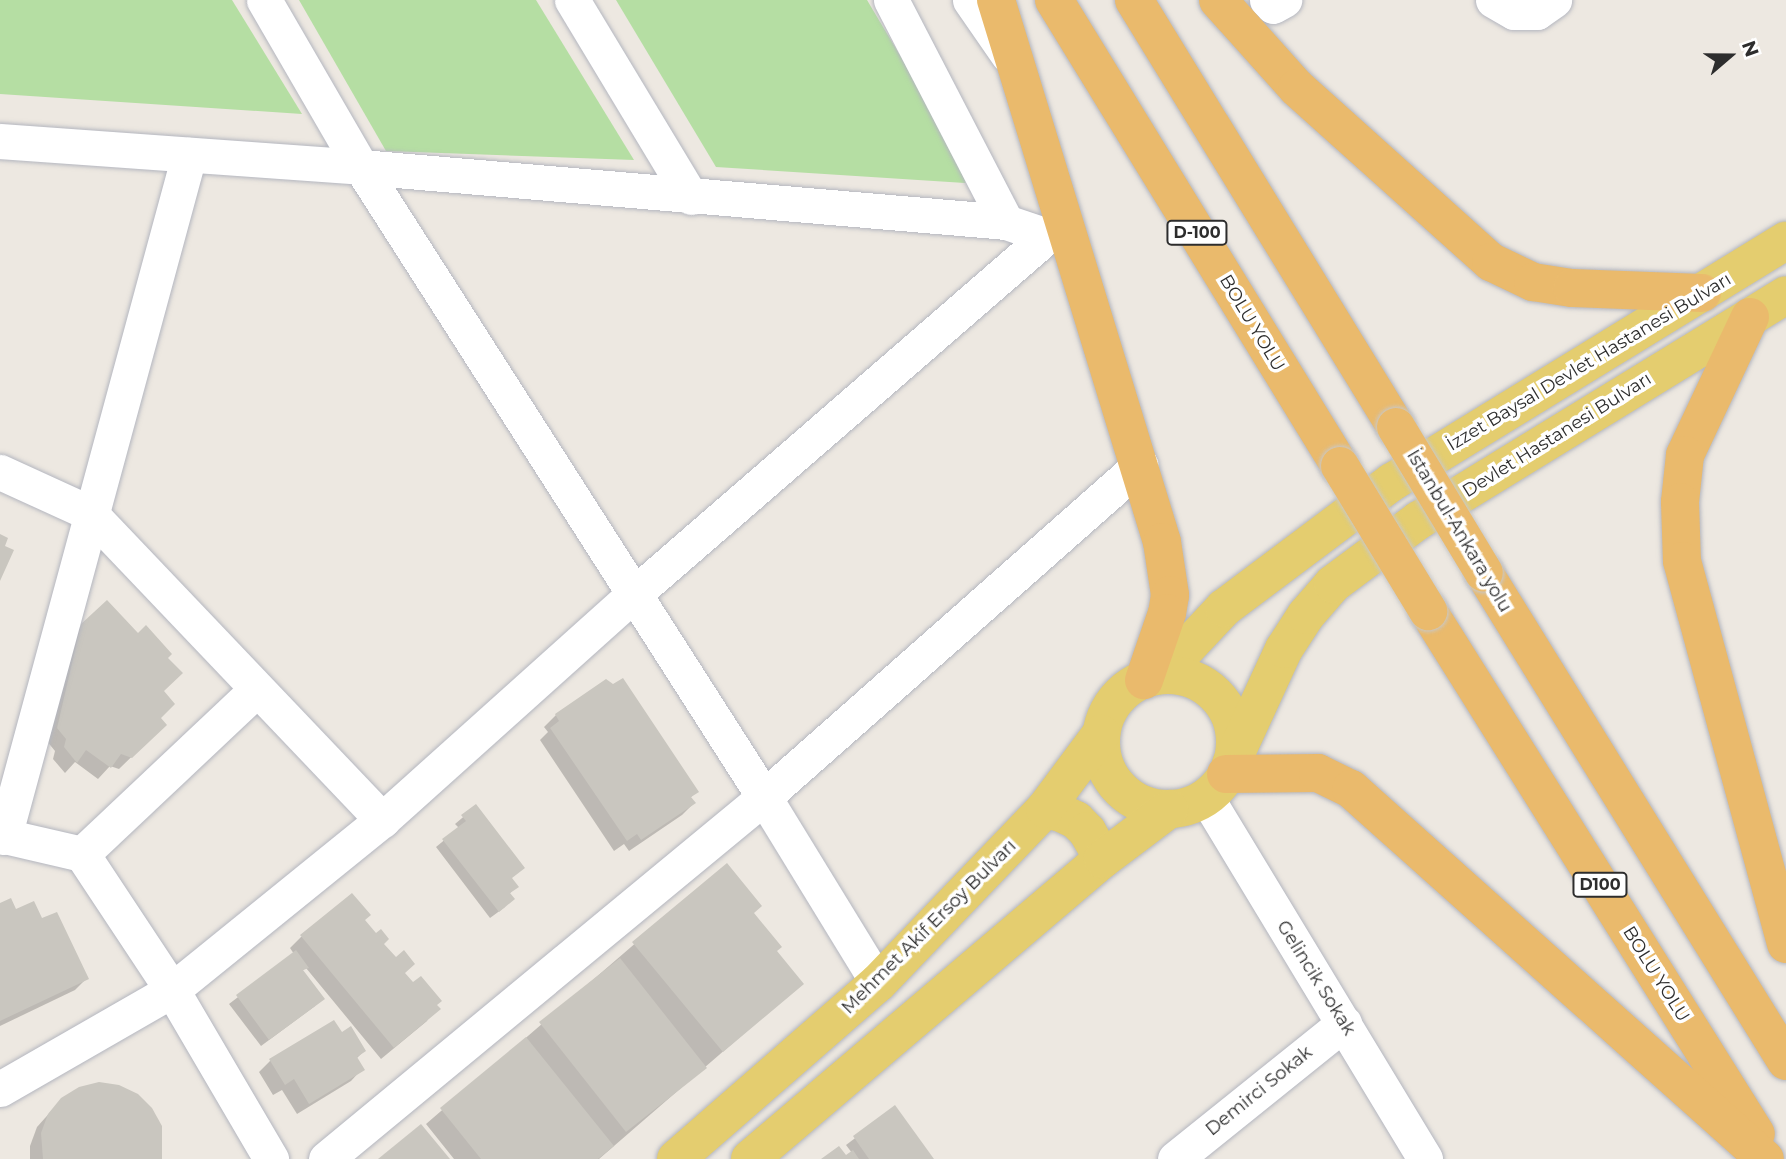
<!DOCTYPE html>
<html>
<head>
<meta charset="utf-8">
<style>
	body { margin:0 }
	#map { position:relative; width:1786px; height:1159px; overflow:hidden; background:#ede8e1; font-family:Montserrat,sans-serif }
	div>[style] { position:absolute }
	.green>* { inset:0; background:#b5dea3 }
	.shadow>* { inset:0; background:#0003 }
	.building>* { inset:0; background:#c9c6bf }
	.roads { filter:drop-shadow(0 0 2px #b4b6bf) drop-shadow(0 0 2px #b4b6bf) }
	.minor>* { height:35px; margin:-17.5px; padding:0 17.5px; transform-origin:17.5px; border-radius:17.5px; background:#fff }
	.primary>* { height:38px; margin:-19px; padding:0 19px; transform-origin:19px; border-radius:19px; background:#e4cd6f }
	.primary>.ring { margin:-19px; padding:0; box-sizing:content-box; background:none; border:38px solid #e4cd6f; border-radius:50% }
	.trunk>* { height:38px; margin:-19px; padding:0 19px; transform-origin:19px; border-radius:19px; background:#eaba6c }
	.bridges { filter:drop-shadow(0 0 2px #c8c8c8) drop-shadow(0 0 2px #c8c8c8) }
	.trunk-bridge>* { height:38px; margin:-19px; padding:0 19px; transform-origin:19px; border-radius:19px; background:#eaba6c }
	span { translate:-50% -50%; white-space:nowrap; text-align:center; line-height:1.15; -webkit-text-stroke:7px #fff; paint-order:stroke }
	.shield-label span { padding:2px 5px; background:#fff; border:2px solid; border-radius:5px; -webkit-text-stroke-width:0 }
	.shield-label { font-size:16px; color:#2d2d2d; font-weight:700 }
	.street-label { font-size:18px; color:#2d2d2d }
	.north { position:absolute; left:1695px; top:21px; width:70px; height:70px; -webkit-text-stroke:5px #fff; paint-order:stroke; rotate:70deg; font-size:19px; font-weight:700; line-height:28px; text-align:center; color:#2d2d2d }
	.north::after { content:''; display:block; margin:auto; width:24px; height:32px; background:#2d2d2d; clip-path:polygon(50% 0,100% 100%,50% 72%,0 100%) }
</style>
</head>
<body>
<div id="map">
	<div class="green">
		<div style="clip-path:polygon(0 0,232px 0,302px 114px,0 94px)"></div>
		<div style="clip-path:polygon(299px 0,536px 0,634px 160px,386px 151px)"></div>
		<div style="clip-path:polygon(616px 0,867px 0,969px 171px,965px 183px,716px 167px)"></div>
	</div>
	<div class="shadow">
		<div style="clip-path:polygon(82px 625px,138px 635px,166px 658px,153px 736px,119px 769px,110px 766px,98px 779px,75px 762px,65px 773px,53px 759px,55px 751px,46px 740px,70px 638px)"></div>
		<div style="clip-path:polygon(606px 681px,696px 792px,690px 798px,694px 803px,682px 815px,629px 851px,624px 844px,614px 851px,540px 740px,548px 732px,544px 727px,556px 715px)"></div>
		<div style="clip-path:polygon(475px 807px,516px 887px,509px 894px,505px 907px,490px 918px,436px 847px,459px 828px,455px 824px)"></div>
		<div style="clip-path:polygon(726px 865px,775px 952px,801px 984px,599px 1159px,454px 1159px,426px 1124px)"></div>
		<div style="clip-path:polygon(0 905px,41px 921px,87px 978px,75px 990px,0 1026px)"></div>
		<div style="clip-path:polygon(363px 920px,413px 985px,435px 1006px,427px 1021px,381px 1059px,306px 968px,302px 971px,315px 1006px,261px 1046px,229px 1004px,294px 954px,290px 948px,301px 937px)"></div>
		<div style="clip-path:polygon(341px 1035px,364px 1051px,356px 1059px,362px 1069px,351px 1081px,297px 1114px,282px 1090px,273px 1095px,259px 1072px,270px 1061px)"></div>
		<div style="clip-path:polygon(62px 1099px,160px 1127px,160px 1159px,30px 1159px,30px 1146px,37px 1127px)"></div>
		<div style="clip-path:polygon(895px 1108px,932px 1159px,824px 1159px,846px 1157px,852px 1153px,846px 1145px)"></div>
	</div>
	<div class="building">
		<div style="clip-path:polygon(0 534px,8px 538px,5px 546px,14px 550px,0 581px)"></div>
		<div style="clip-path:polygon(107px 600px,138px 633px,146px 625px,172px 654px,168px 658px,183px 673px,164px 691px,175px 704px,161px 718px,167px 725px,132px 758px,121px 754px,111px 768px,86px 750px,77px 763px,64px 747px,66px 739px,57px 728px,81px 624px)"></div>
		<div style="clip-path:polygon(623px 678px,699px 792px,691px 797px,696px 803px,641px 840px,637px 834px,627px 841px,550px 728px,559px 721px,555px 714px,606px 679px,613px 684px)"></div>
		<div style="clip-path:polygon(476px 804px,525px 868px,512px 878px,519px 887px,510px 893px,515px 899px,499px 912px,442px 839px,466px 821px,461px 815px)"></div>
		<div style="clip-path:polygon(727px 863px,762px 906px,754px 913px,782px 947px,777px 951px,804px 984px,723px 1052px,632px 942px)"></div>
		<div style="clip-path:polygon(352px 893px,371px 915px,365px 920px,376px 933px,381px 929px,389px 939px,384px 944px,396px 957px,404px 950px,415px 964px,405px 973px,413px 982px,421px 976px,442px 1001px,437px 1005px,441px 1009px,394px 1048px,300px 935px)"></div>
		<div style="clip-path:polygon(11px 898px,16px 909px,34px 901px,42px 918px,57px 912px,89px 979px,0 1021px,0 903px)"></div>
		<div style="clip-path:polygon(296px 950px,309px 968px,303px 970px,325px 999px,269px 1040px,236px 995px)"></div>
		<div style="clip-path:polygon(620px 958px,707px 1068px,626px 1132px,539px 1022px)"></div>
		<div style="clip-path:polygon(334px 1020px,342px 1032px,351px 1026px,366px 1051px,357px 1057px,365px 1070px,309px 1104px,294px 1079px,285px 1085px,269px 1059px)"></div>
		<div style="clip-path:polygon(526px 1037px,614px 1146px,598px 1159px,481px 1159px,440px 1108px)"></div>
		<div style="clip-path:polygon(99px 1082px,119px 1085px,138px 1094px,152px 1108px,162px 1126px,162px 1159px,43px 1159px,41px 1133px,48px 1114px,61px 1098px,79px 1087px)"></div>
		<div style="clip-path:polygon(895px 1105px,934px 1159px,869px 1159px,853px 1136px)"></div>
		<div style="clip-path:polygon(421px 1124px,450px 1159px,378px 1159px)"></div>
		<div style="clip-path:polygon(839px 1146px,846px 1155px,853px 1150px,859px 1159px,821px 1159px)"></div>
	</div>
	<div class="roads">
		<div class="minor">
			<div style="left:264px;top:0;width:193px;rotate:59.9deg"></div>
			<div style="left:361px;top:167px;width:748px;rotate:57.39deg"></div>
			<div style="left:764px;top:797px;width:218px;rotate:58.5deg"></div>
			<div style="left:572px;top:0;width:230px;rotate:58.9deg"></div>
			<div style="left:891px;top:0;width:250px;rotate:62.6deg"></div>
			<div style="left:970px;top:0;width:67px;rotate:55.4deg"></div>
			<div style="left:1267px;top:0;width:8px;rotate:45deg"></div>
			<div style="left:1273px;top:6px;width:13px;rotate:-29deg"></div>
			<div style="left:1493px;top:0;width:24px;rotate:30deg"></div>
			<div style="left:1514px;top:12px;width:23px"></div>
			<div style="left:1537px;top:12px;width:21px;rotate:-35deg"></div>
			<div style="left:0;top:141px;width:362px;rotate:4.1deg"></div>
			<div style="left:361px;top:167px;width:647px;rotate:4.87deg"></div>
			<div style="left:1006px;top:222px;width:43px;rotate:18.9deg"></div>
			<div style="left:1047px;top:236px;width:17px;rotate:-13deg"></div>
			<div style="left:0;top:472px;width:99px;rotate:24.5deg"></div>
			<div style="left:90px;top:513px;width:424px;rotate:46.4deg"></div>
			<div style="left:1206px;top:797px;width:423px;rotate:58.8deg"></div>
			<div style="left:0;top:835px;width:84px;rotate:13deg"></div>
			<div style="left:82px;top:854px;width:163px;rotate:56.5deg"></div>
			<div style="left:172px;top:990px;width:196px;rotate:59.6deg"></div>
			<div style="left:4px;top:837px;width:707px;rotate:-74.82deg"></div>
			<div style="left:82px;top:854px;width:239px;rotate:-43.3deg"></div>
			<div style="left:0;top:1089px;width:198px;rotate:-29.9deg"></div>
			<div style="left:172px;top:990px;width:270px;rotate:-39deg"></div>
			<div style="left:382px;top:820px;width:337px;rotate:-41.9deg"></div>
			<div style="left:633px;top:595px;width:548px;rotate:-40.93deg"></div>
			<div style="left:326px;top:1159px;width:568px;rotate:-39.57deg"></div>
			<div style="left:764px;top:797px;width:502px;rotate:-41.44deg"></div>
			<div style="left:1175px;top:1159px;width:217px;rotate:-38.8deg"></div>
		</div>
		<div class="primary">
			<div style="left:1161px;top:675px;width:92px;rotate:-46.8deg"></div>
			<div style="left:1224px;top:608px;width:210px;rotate:-36.9deg"></div>
			<div style="left:1392px;top:482px;width:462px;rotate:-31.5deg"></div>
			<div class="ring" style="left:1101px;top:675px;width:96px;height:96px"></div>
			<div style="left:1231px;top:764px;width:127px;rotate:-65.3deg"></div>
			<div style="left:1284px;top:649px;width:40px;rotate:-57.1deg"></div>
			<div style="left:1306px;top:615px;width:41px;rotate:-48.9deg"></div>
			<div style="left:1333px;top:584px;width:107px;rotate:-36.7deg"></div>
			<div style="left:1419px;top:520px;width:430px;rotate:-31.5deg"></div>
			<div style="left:1045px;top:809px;width:16px;rotate:14deg"></div>
			<div style="left:1061px;top:813px;width:17px;rotate:25deg"></div>
			<div style="left:1076px;top:820px;width:16px;rotate:45deg"></div>
			<div style="left:1087px;top:831px;width:32px;rotate:60deg"></div>
			<div style="left:676px;top:1159px;width:268px;rotate:-41.1deg"></div>
			<div style="left:878px;top:983px;width:241px;rotate:-46.2deg"></div>
			<div style="left:1045px;top:809px;width:94px;rotate:-53.3deg"></div>
			<div style="left:750px;top:1159px;width:463px;rotate:-40.4deg"></div>
			<div style="left:1103px;top:859px;width:83px;rotate:-37.1deg"></div>
		</div>
		<div class="trunk">
			<div style="left:996px;top:0;width:567px;rotate:72.97deg"></div>
			<div style="left:1162px;top:542px;width:54px;rotate:81.4deg"></div>
			<div style="left:1170px;top:595px;width:18px;rotate:99deg"></div>
			<div style="left:1167px;top:613px;width:71px;rotate:108.9deg"></div>
			<div style="left:1054px;top:0;width:547px;rotate:58.46deg"></div>
			<div style="left:1134px;top:0;width:501px;rotate:58.47deg"></div>
			<div style="left:1218px;top:0;width:118px;rotate:48.1deg"></div>
			<div style="left:1297px;top:88px;width:261px;rotate:41.9deg"></div>
			<div style="left:1491px;top:262px;width:47px;rotate:25.5deg"></div>
			<div style="left:1533px;top:282px;width:39px;rotate:9deg"></div>
			<div style="left:1572px;top:288px;width:130px;rotate:2.2deg"></div>
			<div style="left:1750px;top:317px;width:153px;rotate:115.2deg"></div>
			<div style="left:1685px;top:455px;width:47px;rotate:96.1deg"></div>
			<div style="left:1680px;top:502px;width:59px;rotate:88.1deg"></div>
			<div style="left:1682px;top:561px;width:397px;rotate:74.8deg"></div>
			<div style="left:1484px;top:573px;width:574px;rotate:58.25deg"></div>
			<div style="left:1428px;top:611px;width:617px;rotate:57.91deg"></div>
			<div style="left:1226px;top:774px;width:92px;rotate:-0.6deg"></div>
			<div style="left:1318px;top:773px;width:37px;rotate:26deg"></div>
			<div style="left:1351px;top:789px;width:555px;rotate:41.79deg"></div>
		</div>
	</div>
	<div class="bridges">
		<div class="trunk-bridge">
			<div style="left:1396px;top:427px;width:170px;rotate:58.9deg"></div>
			<div style="left:1340px;top:466px;width:170px;rotate:58.7deg"></div>
		</div>
	</div>
	<div class="shield-label">
		<span style="left:1197px;top:233px">D-100</span>
		<span style="left:1600px;top:885px">D100</span>
	</div>
	<div class="street-label">
		<span style="left:1252px;top:323px;rotate:59deg">BOLU YOLU</span>
		<span style="left:1589px;top:362px;rotate:-31deg">İzzet Baysal Devlet Hastanesi Bulvarı</span>
		<span style="left:1557px;top:435px;rotate:-32deg">Devlet Hastanesi Bulvarı</span>
		<span style="left:1459px;top:531px;rotate:59deg">İstanbul-Ankara yolu</span>
		<span style="left:929px;top:927px;rotate:-45deg">Mehmet Akif Ersoy Bulvarı</span>
		<span style="left:1656px;top:974px;rotate:58deg">BOLU YOLU</span>
		<span style="left:1316px;top:978px;rotate:58deg">Gelincik Sokak</span>
		<span style="left:1259px;top:1091px;rotate:-39deg">Demirci Sokak</span>
	</div>
	<div class="north">N</div>
</div>
</body>
</html>
